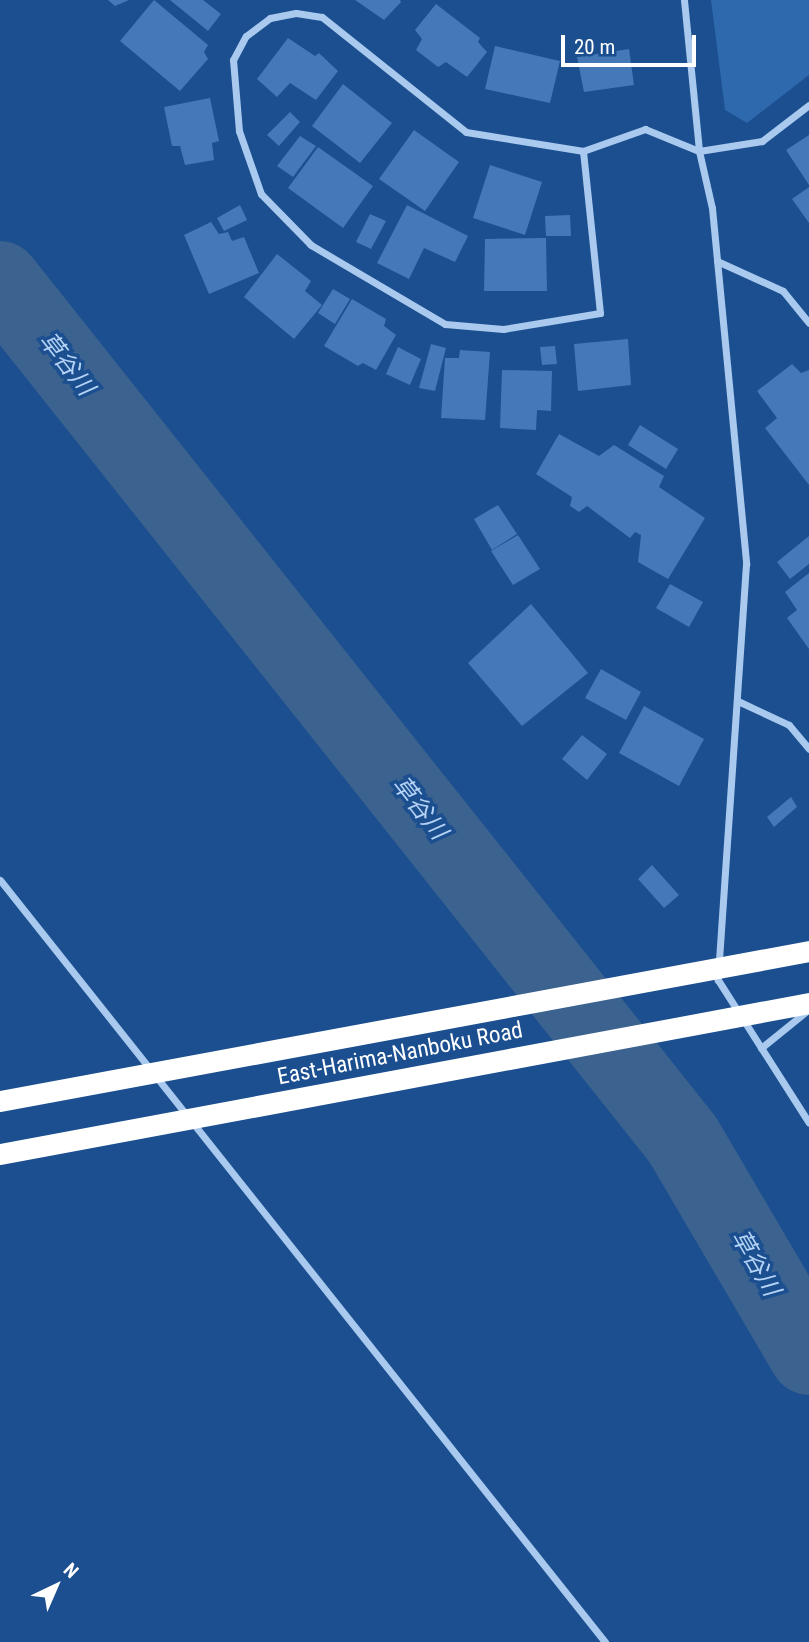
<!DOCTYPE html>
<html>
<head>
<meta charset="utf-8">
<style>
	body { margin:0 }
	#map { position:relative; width:809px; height:1642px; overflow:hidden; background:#1b4f8f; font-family:"Roboto Condensed","Noto Sans JP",sans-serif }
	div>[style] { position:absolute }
	.green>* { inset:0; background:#2e69ad }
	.river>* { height:80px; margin:-40px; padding:0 40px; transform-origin:40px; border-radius:40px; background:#3c6290 }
	.building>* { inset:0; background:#4478b7 }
	.minor>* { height:7px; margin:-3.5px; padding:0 3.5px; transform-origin:3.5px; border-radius:3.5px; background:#a9c9ee }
	.motorway-bridge>* { height:21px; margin:-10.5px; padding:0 10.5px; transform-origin:10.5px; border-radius:10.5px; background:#fff }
	span { translate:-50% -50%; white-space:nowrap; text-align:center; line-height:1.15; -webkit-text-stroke:7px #1b4f8f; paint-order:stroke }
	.street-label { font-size:23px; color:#fff }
	.water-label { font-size:24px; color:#b5d3f5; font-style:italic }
	.north { position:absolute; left:21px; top:1551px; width:70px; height:70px; -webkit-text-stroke:5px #1b4f8f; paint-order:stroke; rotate:44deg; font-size:19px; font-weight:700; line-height:28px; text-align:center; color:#fff }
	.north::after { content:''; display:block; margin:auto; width:24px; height:32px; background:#fff; clip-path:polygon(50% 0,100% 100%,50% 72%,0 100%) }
	.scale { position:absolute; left:561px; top:35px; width:135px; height:32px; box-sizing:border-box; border:4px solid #fff; border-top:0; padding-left:9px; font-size:21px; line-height:24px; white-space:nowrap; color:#fff; -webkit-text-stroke:5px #1b4f8f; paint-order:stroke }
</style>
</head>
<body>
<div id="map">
	<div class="green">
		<div style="clip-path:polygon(711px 0,809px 0,809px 75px,747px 123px,725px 110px)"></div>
	</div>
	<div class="river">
		<div style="left:0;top:281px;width:1097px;rotate:51.51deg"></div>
		<div style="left:683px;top:1140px;width:249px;rotate:59.6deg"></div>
	</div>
	<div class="building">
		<div style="clip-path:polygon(108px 0,129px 0,115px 6px)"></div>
		<div style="clip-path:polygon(154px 0,208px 45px,204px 52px,208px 59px,180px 91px,120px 41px)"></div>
		<div style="clip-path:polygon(170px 0,203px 0,221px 14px,208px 31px)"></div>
		<div style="clip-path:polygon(355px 0,400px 0,401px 2px,384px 20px)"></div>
		<div style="clip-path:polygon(436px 4px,480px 38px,478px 42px,487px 52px,467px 77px,446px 62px,438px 67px,416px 50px,422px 39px,415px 30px)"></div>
		<div style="clip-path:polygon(288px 38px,315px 56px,319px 53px,338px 71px,316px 100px,290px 83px,277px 97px,257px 79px)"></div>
		<div style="clip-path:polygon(495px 46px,560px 61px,550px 103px,485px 89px)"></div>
		<div style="clip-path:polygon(629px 49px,634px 85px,584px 92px,577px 57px)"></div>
		<div style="clip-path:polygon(343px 84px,392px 123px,360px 163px,312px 126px)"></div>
		<div style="clip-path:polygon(210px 98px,219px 141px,212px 143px,214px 160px,185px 165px,180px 146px,172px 146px,164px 107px)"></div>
		<div style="clip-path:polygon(290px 112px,300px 122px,279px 146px,267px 135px)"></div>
		<div style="clip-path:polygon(414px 130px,459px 162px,425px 211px,379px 179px)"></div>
		<div style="clip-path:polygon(809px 135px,809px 185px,786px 150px)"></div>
		<div style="clip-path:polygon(300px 136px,316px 146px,293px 177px,277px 166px)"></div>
		<div style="clip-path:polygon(318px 147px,373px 186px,343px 228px,288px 188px)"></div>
		<div style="clip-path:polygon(490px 165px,542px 182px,525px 235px,473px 218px)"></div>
		<div style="clip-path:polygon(809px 187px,809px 223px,792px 199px)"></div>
		<div style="clip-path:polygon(240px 205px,247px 220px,224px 231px,217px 218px)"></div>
		<div style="clip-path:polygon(407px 205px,468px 236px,455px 262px,424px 248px,409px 279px,377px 263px)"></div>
		<div style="clip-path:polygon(370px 214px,386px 221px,371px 249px,356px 242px)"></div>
		<div style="clip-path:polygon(570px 215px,571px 236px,546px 236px,545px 216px)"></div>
		<div style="clip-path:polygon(211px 222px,219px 234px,228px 232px,232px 241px,244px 237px,259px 273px,209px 294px,184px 235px)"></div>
		<div style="clip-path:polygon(546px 238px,547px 291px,484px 291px,485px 239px)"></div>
		<div style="clip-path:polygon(277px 254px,311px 281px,305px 291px,322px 305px,294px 339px,244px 297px)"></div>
		<div style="clip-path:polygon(333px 289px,350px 299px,335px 324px,318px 313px)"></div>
		<div style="clip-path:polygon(352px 299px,386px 319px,384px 326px,396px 335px,376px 370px,363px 363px,358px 366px,324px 346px)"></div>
		<div style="clip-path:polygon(628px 339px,631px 385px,578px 391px,574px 344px)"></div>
		<div style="clip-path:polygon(431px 344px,446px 348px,435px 391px,419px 388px)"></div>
		<div style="clip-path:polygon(555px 346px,557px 364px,542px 365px,540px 347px)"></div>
		<div style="clip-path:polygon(398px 347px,421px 359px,410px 385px,386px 374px)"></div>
		<div style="clip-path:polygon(460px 350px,490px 352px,485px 420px,441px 418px,445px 358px,459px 358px)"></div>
		<div style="clip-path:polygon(792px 364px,801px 373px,809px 370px,809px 485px,765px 428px,777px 418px,757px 391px)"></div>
		<div style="clip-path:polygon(502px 370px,552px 371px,551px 411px,537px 410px,536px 430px,500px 428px)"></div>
		<div style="clip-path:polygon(640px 425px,678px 449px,666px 469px,628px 445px)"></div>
		<div style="clip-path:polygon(559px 434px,599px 456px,614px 445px,664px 476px,659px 487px,705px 518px,668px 579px,638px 562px,641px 535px,635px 532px,630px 538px,587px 506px,579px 512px,570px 506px,572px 497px,536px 474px)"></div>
		<div style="clip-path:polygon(498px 505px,517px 534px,492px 550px,474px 519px)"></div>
		<div style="clip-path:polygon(518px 535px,540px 569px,513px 585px,491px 551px)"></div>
		<div style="clip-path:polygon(809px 536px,809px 564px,790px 579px,777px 562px)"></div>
		<div style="clip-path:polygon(809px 573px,809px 649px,787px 618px,797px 610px,785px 592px)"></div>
		<div style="clip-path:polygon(670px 584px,703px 602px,689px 627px,656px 608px)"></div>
		<div style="clip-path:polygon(531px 604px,588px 673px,522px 726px,468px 663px)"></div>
		<div style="clip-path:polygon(601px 669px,641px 692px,626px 720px,585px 698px)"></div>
		<div style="clip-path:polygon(644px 706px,704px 739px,679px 786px,619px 753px)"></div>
		<div style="clip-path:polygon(582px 735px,607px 754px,587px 780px,562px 759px)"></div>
		<div style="clip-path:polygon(791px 797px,797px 807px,774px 827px,767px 817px)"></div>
		<div style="clip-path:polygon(652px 865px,679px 895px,664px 908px,638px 879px)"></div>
	</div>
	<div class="minor">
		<div style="left:684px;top:0;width:152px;rotate:84.3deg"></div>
		<div style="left:699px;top:151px;width:58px;rotate:77.2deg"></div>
		<div style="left:712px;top:208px;width:358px;rotate:84.5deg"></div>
		<div style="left:746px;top:564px;width:417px;rotate:93.9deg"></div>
		<div style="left:718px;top:980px;width:169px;rotate:57.5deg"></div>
		<div style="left:583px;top:151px;width:163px;rotate:84deg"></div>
		<div style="left:600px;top:313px;width:98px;rotate:170.6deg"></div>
		<div style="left:503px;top:329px;width:58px;rotate:-175.1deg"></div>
		<div style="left:445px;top:324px;width:156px;rotate:-149.5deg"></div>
		<div style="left:311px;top:245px;width:71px;rotate:-134.4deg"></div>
		<div style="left:261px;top:194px;width:67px;rotate:-109.2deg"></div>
		<div style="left:239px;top:131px;width:71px;rotate:-94.8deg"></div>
		<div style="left:233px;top:60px;width:27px;rotate:-62deg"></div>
		<div style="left:246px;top:36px;width:30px;rotate:-37deg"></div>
		<div style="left:270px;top:18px;width:26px;rotate:-11deg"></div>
		<div style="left:296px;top:13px;width:26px;rotate:9deg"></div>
		<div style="left:322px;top:17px;width:184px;rotate:38.6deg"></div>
		<div style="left:466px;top:132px;width:119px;rotate:9.2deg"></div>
		<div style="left:583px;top:151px;width:66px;rotate:-19.5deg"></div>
		<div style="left:645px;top:129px;width:58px;rotate:22.2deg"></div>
		<div style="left:699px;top:151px;width:64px;rotate:-9deg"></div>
		<div style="left:762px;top:141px;width:59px;rotate:-37.5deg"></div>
		<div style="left:717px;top:261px;width:72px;rotate:24.4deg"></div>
		<div style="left:783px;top:291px;width:41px;rotate:50.9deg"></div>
		<div style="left:740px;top:702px;width:54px;rotate:25.1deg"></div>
		<div style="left:789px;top:725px;width:31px;rotate:50deg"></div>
		<div style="left:0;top:880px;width:973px;rotate:51.55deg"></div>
		<div style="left:761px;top:1048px;width:60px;rotate:-39deg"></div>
	</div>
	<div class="motorway-bridge">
		<div style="left:0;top:1101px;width:823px;rotate:-10.5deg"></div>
		<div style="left:0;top:1154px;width:823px;rotate:-10.57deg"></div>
	</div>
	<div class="street-label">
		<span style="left:400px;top:1054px;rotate:-11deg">East-Harima-Nanboku Road</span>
	</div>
	<div class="water-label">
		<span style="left:66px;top:364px;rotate:52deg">草谷川</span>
		<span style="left:419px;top:808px;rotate:52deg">草谷川</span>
		<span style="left:755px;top:1263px;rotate:60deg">草谷川</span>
	</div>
	<div class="north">N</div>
	<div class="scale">20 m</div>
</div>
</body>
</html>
